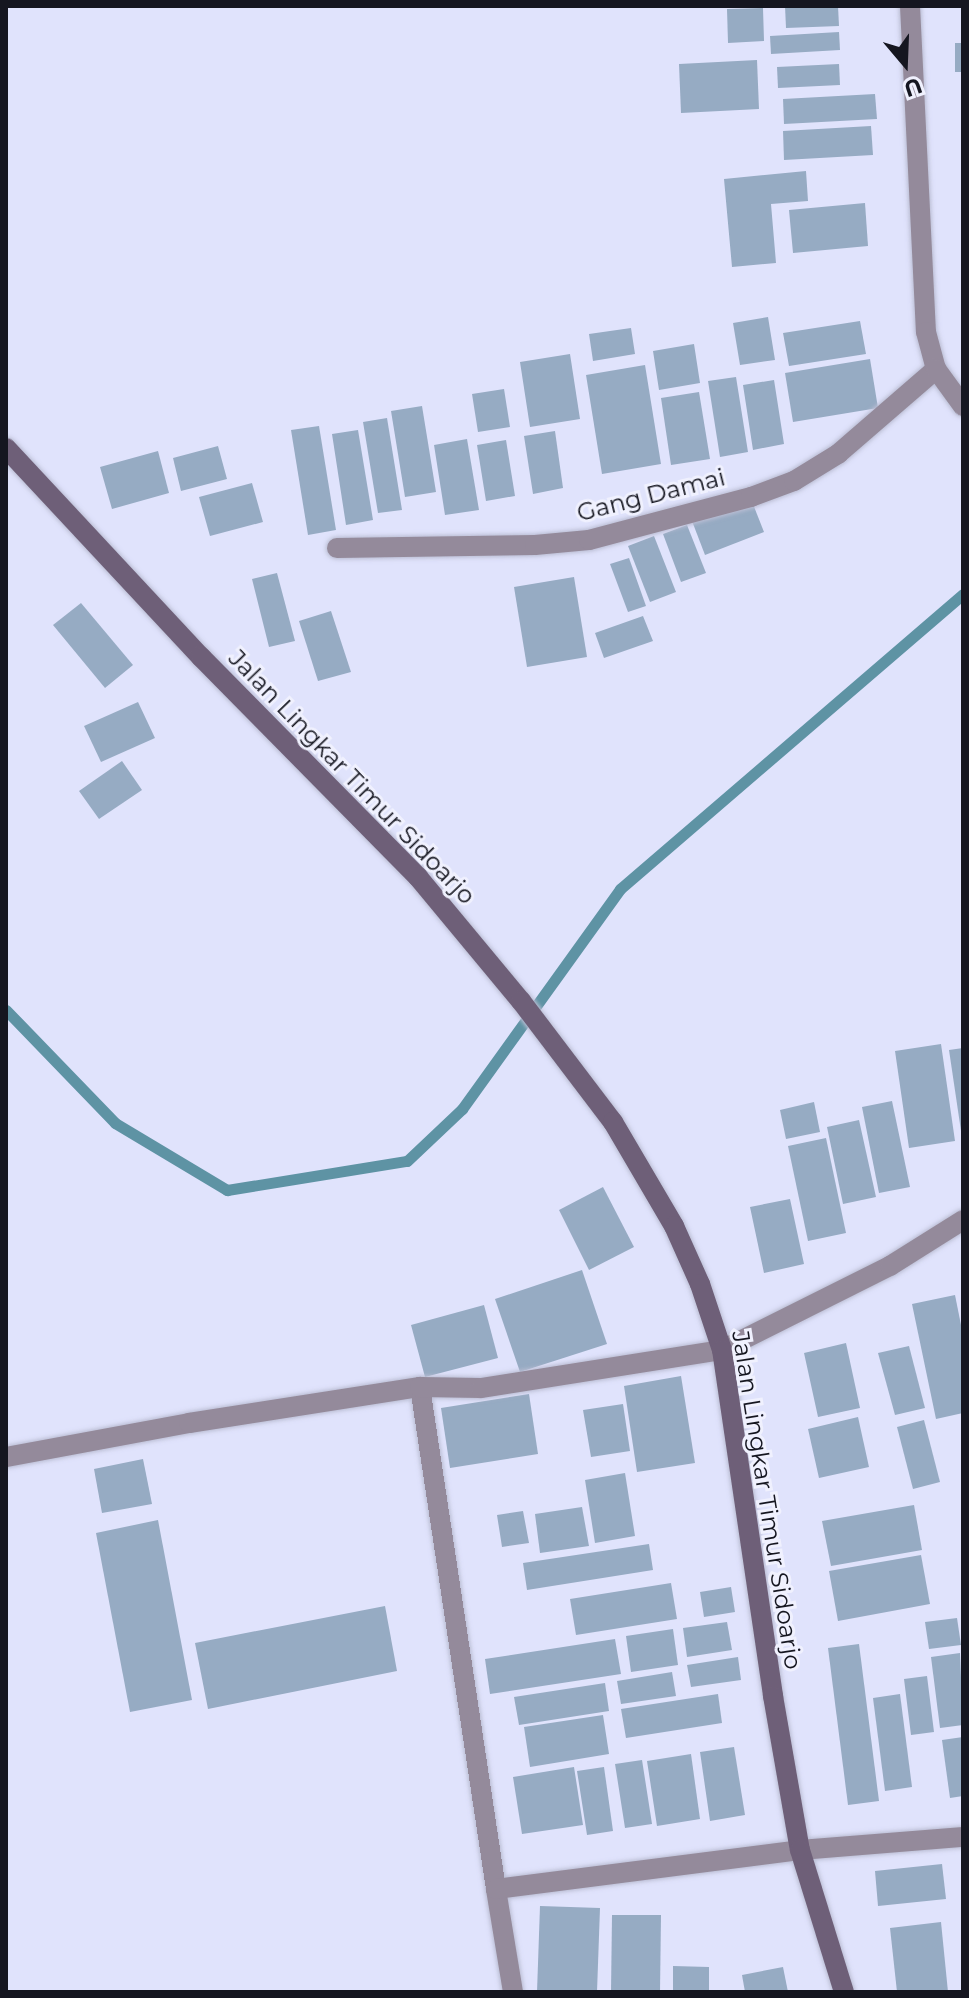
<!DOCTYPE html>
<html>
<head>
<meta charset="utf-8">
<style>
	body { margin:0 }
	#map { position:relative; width:969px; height:1998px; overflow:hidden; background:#e0e3fc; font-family:Montserrat,sans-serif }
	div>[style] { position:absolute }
	.stream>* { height:11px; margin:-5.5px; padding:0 5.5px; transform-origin:5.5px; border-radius:5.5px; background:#5e93a4 }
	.building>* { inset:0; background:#96abc3 }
	.roads { filter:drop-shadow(0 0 2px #bbbed4) drop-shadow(0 0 2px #bbbed4) }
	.minor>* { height:20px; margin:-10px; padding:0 10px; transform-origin:10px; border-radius:10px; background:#948a9b }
	.tertiary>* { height:20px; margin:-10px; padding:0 10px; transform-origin:10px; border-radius:10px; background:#948a9b }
	.secondary>* { height:20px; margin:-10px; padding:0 10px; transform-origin:10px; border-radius:10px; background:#6e5f78 }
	span { translate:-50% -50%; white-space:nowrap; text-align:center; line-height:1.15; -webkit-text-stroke:6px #f0f1fe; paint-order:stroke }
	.street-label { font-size:24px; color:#151620 }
	.frame { position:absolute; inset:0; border:8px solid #151620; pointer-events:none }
	.north { position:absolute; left:865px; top:24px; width:80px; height:80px; -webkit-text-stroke:6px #f0f1fe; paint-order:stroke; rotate:161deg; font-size:22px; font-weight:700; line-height:32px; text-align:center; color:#151620 }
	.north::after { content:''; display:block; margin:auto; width:28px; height:36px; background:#151620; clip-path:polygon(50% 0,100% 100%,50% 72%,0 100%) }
</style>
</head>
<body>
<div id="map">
	<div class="stream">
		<div style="left:6px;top:1010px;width:157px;rotate:46deg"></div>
		<div style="left:115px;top:1123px;width:131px;rotate:30.9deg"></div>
		<div style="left:227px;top:1190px;width:182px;rotate:-9.2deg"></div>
		<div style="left:407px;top:1161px;width:76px;rotate:-43.4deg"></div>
		<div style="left:462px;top:1109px;width:271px;rotate:-54.3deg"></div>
		<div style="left:620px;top:889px;width:452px;rotate:-40.7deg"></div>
	</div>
	<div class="building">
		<div style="clip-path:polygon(785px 6px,838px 6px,839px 26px,786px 28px)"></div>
		<div style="clip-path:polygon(763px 8px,764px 41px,728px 43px,727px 9px)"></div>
		<div style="clip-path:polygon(839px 32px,840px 50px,771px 54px,770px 36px)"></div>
		<div style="clip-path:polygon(955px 43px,963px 43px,963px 72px,955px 72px)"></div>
		<div style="clip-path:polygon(757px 60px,759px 109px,681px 113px,679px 64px)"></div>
		<div style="clip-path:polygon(839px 64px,840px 85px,778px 88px,777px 67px)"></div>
		<div style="clip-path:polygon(875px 94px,877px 119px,784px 124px,783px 99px)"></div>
		<div style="clip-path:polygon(871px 126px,873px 155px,784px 160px,783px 131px)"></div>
		<div style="clip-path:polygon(806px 171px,808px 201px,771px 204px,776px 263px,732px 267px,724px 179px)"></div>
		<div style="clip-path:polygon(865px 203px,868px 246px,793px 253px,789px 210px)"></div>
		<div style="clip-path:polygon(768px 317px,775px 360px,740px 365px,733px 323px)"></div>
		<div style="clip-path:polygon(860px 321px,866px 354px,789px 366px,783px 333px)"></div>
		<div style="clip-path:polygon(631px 328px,635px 354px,593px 361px,589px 334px)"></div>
		<div style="clip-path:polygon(694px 344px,700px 383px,659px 390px,653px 351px)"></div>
		<div style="clip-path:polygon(570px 354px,580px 419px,530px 427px,520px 362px)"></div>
		<div style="clip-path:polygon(870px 359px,878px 408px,793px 422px,785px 373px)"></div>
		<div style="clip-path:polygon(645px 365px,661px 464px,602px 474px,586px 375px)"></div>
		<div style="clip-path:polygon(736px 377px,748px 452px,720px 457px,708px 381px)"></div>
		<div style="clip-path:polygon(774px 380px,784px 444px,753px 450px,743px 385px)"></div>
		<div style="clip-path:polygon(504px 389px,510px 427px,478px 432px,472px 394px)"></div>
		<div style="clip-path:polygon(699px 392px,710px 459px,671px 465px,661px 398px)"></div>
		<div style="clip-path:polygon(422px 406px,436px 492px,405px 497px,391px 411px)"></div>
		<div style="clip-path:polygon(387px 418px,402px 510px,378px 513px,363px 422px)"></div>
		<div style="clip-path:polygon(319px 426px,336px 530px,308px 535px,291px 430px)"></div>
		<div style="clip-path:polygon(358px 430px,373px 520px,346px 525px,332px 434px)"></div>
		<div style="clip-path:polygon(555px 431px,563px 488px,533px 494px,524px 436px)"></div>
		<div style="clip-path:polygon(467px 439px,479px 510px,445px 515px,434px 445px)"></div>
		<div style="clip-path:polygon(506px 440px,515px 496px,486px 501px,477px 445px)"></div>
		<div style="clip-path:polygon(218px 446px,227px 479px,181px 491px,173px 458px)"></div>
		<div style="clip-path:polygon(158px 451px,169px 493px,112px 509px,100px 467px)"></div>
		<div style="clip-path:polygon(252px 483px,263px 522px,210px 536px,199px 497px)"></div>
		<div style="clip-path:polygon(751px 499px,764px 532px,705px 555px,692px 521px)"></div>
		<div style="clip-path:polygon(687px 525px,706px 573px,681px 582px,663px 534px)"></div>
		<div style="clip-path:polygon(654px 536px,676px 592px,650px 602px,628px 546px)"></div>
		<div style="clip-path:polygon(629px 558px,646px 606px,628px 612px,610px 564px)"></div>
		<div style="clip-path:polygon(277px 573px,295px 641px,269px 647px,252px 579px)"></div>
		<div style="clip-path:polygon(574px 577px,587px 657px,527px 667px,514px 587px)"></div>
		<div style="clip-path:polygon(81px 603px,133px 665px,105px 688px,53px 625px)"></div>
		<div style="clip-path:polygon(331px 611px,351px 672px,318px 681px,299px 621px)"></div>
		<div style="clip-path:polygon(643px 616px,653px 641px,604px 658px,595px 633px)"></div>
		<div style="clip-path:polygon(138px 702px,155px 738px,101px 762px,84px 726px)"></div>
		<div style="clip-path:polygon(122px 761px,142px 790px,99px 819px,79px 791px)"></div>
		<div style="clip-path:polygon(941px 1044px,955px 1141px,909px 1148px,895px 1051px)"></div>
		<div style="clip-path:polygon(963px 1048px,963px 1131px,961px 1131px,949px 1050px)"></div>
		<div style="clip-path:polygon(892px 1101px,910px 1187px,879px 1193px,862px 1107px)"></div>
		<div style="clip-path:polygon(814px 1102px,820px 1132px,786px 1139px,780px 1110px)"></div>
		<div style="clip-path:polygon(859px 1120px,876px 1197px,843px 1204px,827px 1127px)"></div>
		<div style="clip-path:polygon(826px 1138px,846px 1233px,808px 1241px,788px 1146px)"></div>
		<div style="clip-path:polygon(603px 1187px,634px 1247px,589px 1270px,559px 1210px)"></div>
		<div style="clip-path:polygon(790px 1199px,804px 1264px,764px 1273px,750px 1207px)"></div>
		<div style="clip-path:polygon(582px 1270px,607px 1344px,520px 1372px,495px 1299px)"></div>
		<div style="clip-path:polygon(955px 1295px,963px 1335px,963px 1413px,936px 1419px,912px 1304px)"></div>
		<div style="clip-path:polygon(484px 1305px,498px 1358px,425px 1377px,411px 1325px)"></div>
		<div style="clip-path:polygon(846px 1343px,860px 1408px,818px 1417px,804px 1353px)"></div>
		<div style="clip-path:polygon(909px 1346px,925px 1408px,895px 1415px,878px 1353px)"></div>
		<div style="clip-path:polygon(681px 1376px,695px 1463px,637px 1472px,624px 1386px)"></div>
		<div style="clip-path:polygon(529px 1394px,538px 1454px,450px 1468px,441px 1408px)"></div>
		<div style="clip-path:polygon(623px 1404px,630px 1451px,591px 1457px,583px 1410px)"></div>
		<div style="clip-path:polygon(858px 1417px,869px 1467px,819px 1478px,808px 1429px)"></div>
		<div style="clip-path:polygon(924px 1420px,940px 1482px,913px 1489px,897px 1427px)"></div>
		<div style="clip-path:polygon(143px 1459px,152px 1504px,102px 1513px,94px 1469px)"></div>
		<div style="clip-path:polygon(625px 1473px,635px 1536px,595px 1543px,585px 1480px)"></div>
		<div style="clip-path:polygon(914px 1505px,922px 1550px,831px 1566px,822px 1521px)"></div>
		<div style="clip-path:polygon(582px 1507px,589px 1546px,540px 1553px,535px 1514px)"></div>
		<div style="clip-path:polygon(523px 1511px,529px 1543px,502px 1547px,497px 1515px)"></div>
		<div style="clip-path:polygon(158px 1520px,192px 1700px,130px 1712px,96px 1533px)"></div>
		<div style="clip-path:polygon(649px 1544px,653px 1570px,527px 1590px,523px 1563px)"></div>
		<div style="clip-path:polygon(921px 1555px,930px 1604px,838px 1621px,829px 1571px)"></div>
		<div style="clip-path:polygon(671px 1583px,677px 1619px,576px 1635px,570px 1599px)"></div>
		<div style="clip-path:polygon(731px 1587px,735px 1612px,704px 1617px,700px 1592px)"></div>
		<div style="clip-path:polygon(385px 1606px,397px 1671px,208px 1709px,195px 1643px)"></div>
		<div style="clip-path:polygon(957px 1618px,961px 1645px,929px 1649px,925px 1622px)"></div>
		<div style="clip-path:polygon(727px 1622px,732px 1650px,687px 1657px,683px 1628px)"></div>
		<div style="clip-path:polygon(673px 1629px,678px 1665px,631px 1672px,626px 1636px)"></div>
		<div style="clip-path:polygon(615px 1639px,621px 1674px,490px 1694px,485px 1659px)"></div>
		<div style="clip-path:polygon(859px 1644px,879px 1801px,848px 1805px,828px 1648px)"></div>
		<div style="clip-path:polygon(960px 1653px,963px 1725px,940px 1728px,931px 1657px)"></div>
		<div style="clip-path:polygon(738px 1657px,741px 1680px,691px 1687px,687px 1665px)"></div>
		<div style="clip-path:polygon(672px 1672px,676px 1696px,621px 1704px,617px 1681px)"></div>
		<div style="clip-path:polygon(927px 1676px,934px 1732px,911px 1735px,904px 1679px)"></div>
		<div style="clip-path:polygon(605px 1683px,609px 1711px,519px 1725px,514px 1697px)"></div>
		<div style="clip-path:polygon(718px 1694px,722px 1723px,626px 1738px,621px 1709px)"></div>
		<div style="clip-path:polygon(900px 1694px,912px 1787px,885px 1791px,873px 1698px)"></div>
		<div style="clip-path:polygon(603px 1715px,609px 1754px,530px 1767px,524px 1727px)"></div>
		<div style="clip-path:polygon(963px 1737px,963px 1796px,950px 1798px,942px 1740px)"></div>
		<div style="clip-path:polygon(734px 1747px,745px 1815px,710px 1821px,700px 1752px)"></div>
		<div style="clip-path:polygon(691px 1754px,700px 1819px,657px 1826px,647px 1761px)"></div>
		<div style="clip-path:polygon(642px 1760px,652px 1824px,625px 1828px,615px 1764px)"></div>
		<div style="clip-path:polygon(574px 1767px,583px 1825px,522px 1834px,513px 1777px)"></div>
		<div style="clip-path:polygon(604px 1767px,613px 1831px,587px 1835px,577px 1771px)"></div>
		<div style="clip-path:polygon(942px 1864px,946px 1899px,878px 1906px,875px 1871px)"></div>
		<div style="clip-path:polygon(540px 1906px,600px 1908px,597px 1992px,537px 1992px)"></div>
		<div style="clip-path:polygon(612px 1915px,661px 1915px,660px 1992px,611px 1992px)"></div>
		<div style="clip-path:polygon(941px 1922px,948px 1992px,897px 1992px,890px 1928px)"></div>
		<div style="clip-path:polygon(673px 1966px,709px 1967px,709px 1992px,673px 1992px)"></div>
		<div style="clip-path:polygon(783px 1967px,788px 1992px,745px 1992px,742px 1975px)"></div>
	</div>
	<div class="roads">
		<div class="minor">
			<div style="left:337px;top:548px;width:198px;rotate:-0.9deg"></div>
			<div style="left:535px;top:545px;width:54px;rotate:-5.3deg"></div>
			<div style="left:589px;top:540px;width:168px;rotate:-14.9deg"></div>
			<div style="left:751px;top:497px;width:46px;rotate:-20.4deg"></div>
			<div style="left:794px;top:481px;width:52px;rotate:-31.5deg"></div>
			<div style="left:838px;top:454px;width:130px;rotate:-40.9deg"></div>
			<div style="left:420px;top:1387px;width:508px;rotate:81.39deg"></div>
			<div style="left:6px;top:1457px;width:186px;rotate:-10.5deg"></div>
			<div style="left:189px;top:1423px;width:234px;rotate:-8.9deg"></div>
			<div style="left:420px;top:1387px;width:61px;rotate:0.9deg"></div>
			<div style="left:481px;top:1388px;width:244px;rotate:-9deg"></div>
			<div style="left:513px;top:1992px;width:104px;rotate:-99.4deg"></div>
			<div style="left:496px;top:1889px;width:306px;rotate:-7.3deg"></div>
		</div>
		<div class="tertiary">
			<div style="left:910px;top:6px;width:326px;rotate:87.2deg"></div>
			<div style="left:926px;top:332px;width:38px;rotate:75deg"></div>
			<div style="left:936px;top:369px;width:46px;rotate:53.9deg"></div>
			<div style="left:722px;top:1350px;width:188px;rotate:-26.6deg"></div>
			<div style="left:890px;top:1266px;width:86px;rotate:-32.2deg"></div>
			<div style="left:800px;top:1850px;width:164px;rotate:-4.6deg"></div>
		</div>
		<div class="secondary">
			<div style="left:6px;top:448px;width:286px;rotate:47deg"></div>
			<div style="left:201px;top:657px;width:309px;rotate:45.4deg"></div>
			<div style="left:418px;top:877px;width:161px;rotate:50.3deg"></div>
			<div style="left:521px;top:1001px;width:152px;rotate:52.8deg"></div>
			<div style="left:613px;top:1122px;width:121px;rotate:59.6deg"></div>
			<div style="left:674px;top:1226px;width:64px;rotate:65.9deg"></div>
			<div style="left:700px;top:1284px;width:70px;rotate:71.6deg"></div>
			<div style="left:722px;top:1350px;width:350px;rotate:81.6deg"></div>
			<div style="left:773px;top:1696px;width:156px;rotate:80.1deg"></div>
			<div style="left:800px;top:1850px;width:149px;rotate:72.8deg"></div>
		</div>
	</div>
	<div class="street-label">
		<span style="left:651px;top:495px;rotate:-14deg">Gang Damai</span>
		<span style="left:352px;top:777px;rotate:46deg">Jalan Lingkar Timur Sidoarjo</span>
		<span style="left:767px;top:1500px;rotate:81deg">Jalan Lingkar Timur Sidoarjo</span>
	</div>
	<div class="frame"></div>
	<div class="north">U</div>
</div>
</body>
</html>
